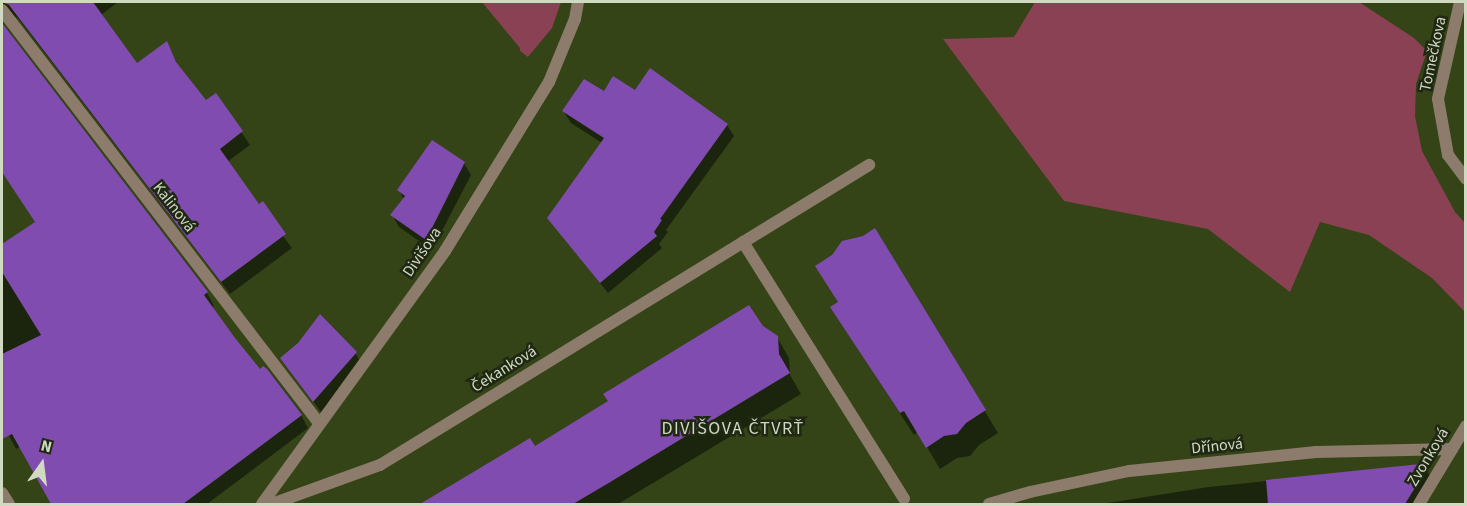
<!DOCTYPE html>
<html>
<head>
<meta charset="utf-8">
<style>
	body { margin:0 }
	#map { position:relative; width:1467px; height:506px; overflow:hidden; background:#344417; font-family:"Source Sans 3",sans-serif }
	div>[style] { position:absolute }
	.green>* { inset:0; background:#8a4153 }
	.shadow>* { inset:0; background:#0007 }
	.building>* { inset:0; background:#804caf }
	.street>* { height:12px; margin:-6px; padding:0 6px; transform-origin:6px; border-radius:6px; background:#8d7c6b }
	span { translate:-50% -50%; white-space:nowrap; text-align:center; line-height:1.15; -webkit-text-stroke:5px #202814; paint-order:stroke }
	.street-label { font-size:16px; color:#cfdac1 }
	.neighbourhood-label { font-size:18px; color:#cfdac1; letter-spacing:1.5px }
	.frame { position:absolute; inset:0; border:3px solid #cfdac1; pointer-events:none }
	.north { position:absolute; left:12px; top:434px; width:60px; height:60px; -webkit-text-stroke:4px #202814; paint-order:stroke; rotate:14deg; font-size:16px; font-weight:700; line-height:24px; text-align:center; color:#cfdac1 }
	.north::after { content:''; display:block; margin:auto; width:21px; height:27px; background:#cfdac1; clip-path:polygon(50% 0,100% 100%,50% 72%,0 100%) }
</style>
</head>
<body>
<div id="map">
	<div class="green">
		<div style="clip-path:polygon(482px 2px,561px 2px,552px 28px,528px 57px,520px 51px,520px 48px)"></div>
		<div style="clip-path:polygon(1035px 2px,1359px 2px,1414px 38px,1427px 51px,1416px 84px,1415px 116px,1422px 151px,1455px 212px,1465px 223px,1465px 312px,1432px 278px,1369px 235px,1320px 222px,1290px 292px,1208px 229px,1064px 201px,943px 39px,1014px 37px)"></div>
	</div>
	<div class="shadow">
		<div style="clip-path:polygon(2px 2px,118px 2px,101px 15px,137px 65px,167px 43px,179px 69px,206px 102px,216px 95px,250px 145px,227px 162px,292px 248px,230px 294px,18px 18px,10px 14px,2px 20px)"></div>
		<div style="clip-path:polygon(2px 22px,2px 26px,207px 293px,214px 306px,211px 308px,259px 371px,301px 415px,308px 428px,207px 504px,53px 504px,21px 446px,16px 449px,5px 428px,2px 430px,2px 245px,37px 223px,2px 167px)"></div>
		<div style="clip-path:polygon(636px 92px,727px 125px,734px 136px,666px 230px,668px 232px,659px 244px,662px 248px,608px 293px,549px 218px,602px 143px,571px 123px,564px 112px,604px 93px)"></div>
		<div style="clip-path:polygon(464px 163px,471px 175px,432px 250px,399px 227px,392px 215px,404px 200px,399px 190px)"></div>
		<div style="clip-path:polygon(875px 230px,998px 433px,979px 445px,970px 456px,957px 458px,940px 469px,918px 432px,914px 435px,845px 329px,839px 303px,863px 238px)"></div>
		<div style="clip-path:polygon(762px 328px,777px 337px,789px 358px,790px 375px,801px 394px,618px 504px,423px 504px,530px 440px,534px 448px)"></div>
		<div style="clip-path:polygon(300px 344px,355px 353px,362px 364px,321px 412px,282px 359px)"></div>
		<div style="clip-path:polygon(1423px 465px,1430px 476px,1418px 504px,1101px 504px,1209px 487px)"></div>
	</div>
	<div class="building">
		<div style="clip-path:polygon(2px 2px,93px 2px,137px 63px,167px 41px,176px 62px,206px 100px,216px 93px,243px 131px,220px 149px,259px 204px,263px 201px,286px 234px,221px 282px,9px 5px)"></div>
		<div style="clip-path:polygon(2px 23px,208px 292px,204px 295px,235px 338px,260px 369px,263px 366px,267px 369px,302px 415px,183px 504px,51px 504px,12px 434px,2px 439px,2px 354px,41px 335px,2px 272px,2px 244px,35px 222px,2px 172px)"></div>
		<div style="clip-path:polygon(650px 68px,728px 124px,660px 219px,662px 220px,654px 232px,657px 236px,600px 283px,547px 218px,604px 138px,562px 111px,584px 79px,604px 91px,613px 76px,635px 90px)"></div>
		<div style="clip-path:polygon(432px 140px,465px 162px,426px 240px,390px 215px,405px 196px,397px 190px)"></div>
		<div style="clip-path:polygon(875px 228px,986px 410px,966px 423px,957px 434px,944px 436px,926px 448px,904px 411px,900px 413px,830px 307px,838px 302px,815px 266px,832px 255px,842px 241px,863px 236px)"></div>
		<div style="clip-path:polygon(749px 305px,763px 326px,778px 336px,779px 354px,790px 373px,607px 484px,573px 504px,420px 504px,530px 438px,535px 446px,608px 401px,603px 394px)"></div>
		<div style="clip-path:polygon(320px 314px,357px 352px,313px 402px,280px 358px,298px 343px)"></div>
		<div style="clip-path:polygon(1430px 463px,1405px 504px,1268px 504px,1266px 480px)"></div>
	</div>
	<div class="street">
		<div style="left:1460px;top:2px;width:99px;rotate:102.8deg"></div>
		<div style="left:1438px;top:99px;width:57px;rotate:79.9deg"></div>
		<div style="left:1448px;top:155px;width:30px;rotate:53deg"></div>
		<div style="left:2px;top:10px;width:521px;rotate:52.49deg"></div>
		<div style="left:743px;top:242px;width:303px;rotate:57.9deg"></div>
		<div style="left:2px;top:493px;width:13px;rotate:58deg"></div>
		<div style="left:262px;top:504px;width:312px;rotate:-54.1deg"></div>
		<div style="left:445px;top:251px;width:198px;rotate:-58.4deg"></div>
		<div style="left:549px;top:82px;width:68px;rotate:-67.6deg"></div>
		<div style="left:575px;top:19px;width:17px;rotate:-80deg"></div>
		<div style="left:272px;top:504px;width:115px;rotate:-19.9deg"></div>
		<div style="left:380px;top:465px;width:574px;rotate:-31.53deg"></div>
		<div style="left:989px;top:504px;width:43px;rotate:-16.3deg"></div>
		<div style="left:1030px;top:492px;width:101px;rotate:-12deg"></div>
		<div style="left:1129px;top:471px;width:188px;rotate:-5.8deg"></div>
		<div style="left:1316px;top:452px;width:136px;rotate:-1.3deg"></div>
		<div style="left:1419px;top:504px;width:91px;rotate:-58.9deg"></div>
	</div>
	<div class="street-label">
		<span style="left:1433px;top:54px;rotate:-78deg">Tomečkova</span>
		<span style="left:174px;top:207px;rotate:52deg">Kalinová</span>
		<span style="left:422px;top:252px;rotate:-56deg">Divišova</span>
		<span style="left:504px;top:369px;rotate:-32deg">Čekanková</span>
		<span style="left:1217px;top:446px;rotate:-6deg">Dřínová</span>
		<span style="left:1428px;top:457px;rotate:-59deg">Zvonková</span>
	</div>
	<div class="neighbourhood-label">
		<span style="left:733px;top:429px">DIVIŠOVA ČTVRŤ</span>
	</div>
	<div class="frame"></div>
	<div class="north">N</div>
</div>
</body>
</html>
